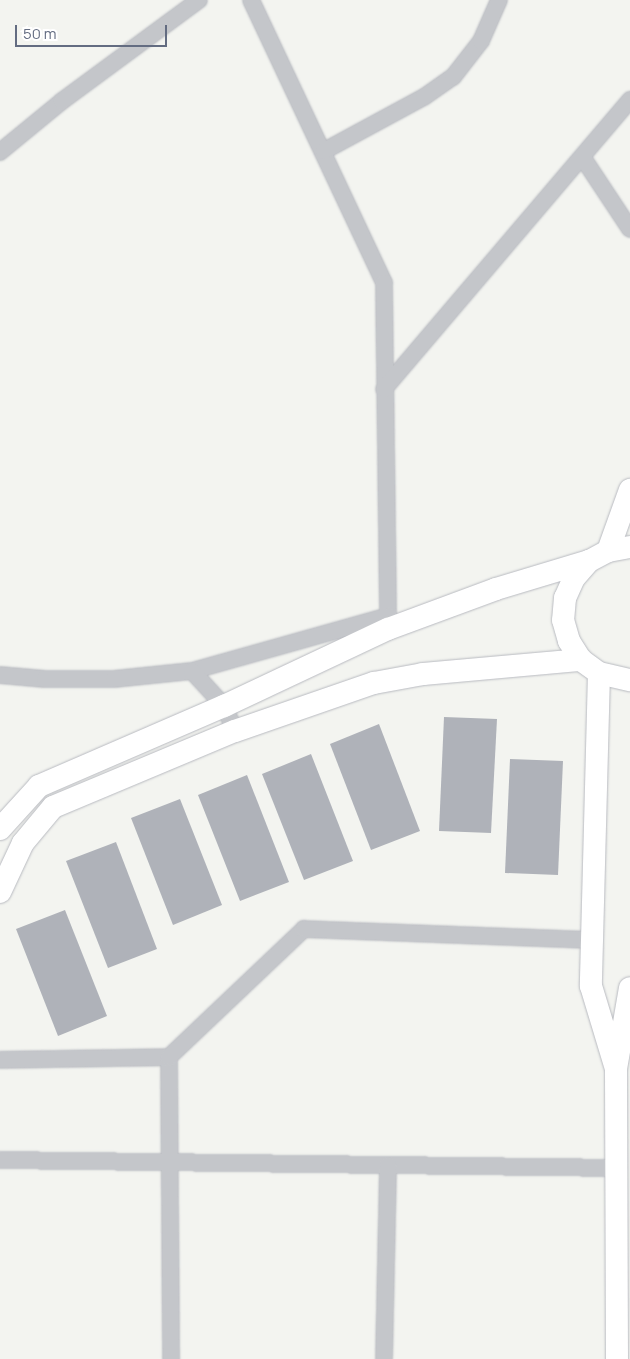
<!DOCTYPE html>
<html>
<head>
<meta charset="utf-8">
<style>
	body { margin:0 }
	#map { position:relative; width:630px; height:1359px; overflow:hidden; background:#f3f4f0; font-family:Manrope,sans-serif }
	div>[style] { position:absolute }
	.building>* { inset:0; background:#afb2b9 }
	.roads { filter:drop-shadow(0 0 1px #b8bac0) drop-shadow(0 0 1px #b8bac0) }
	.street>* { height:16px; margin:-8px; padding:0 8px; transform-origin:8px; border-radius:8px; background:#c4c6ca }
	.secondary>* { height:22px; margin:-11px; padding:0 11px; transform-origin:11px; border-radius:11px; background:#fff }
	span { translate:-50% -50%; white-space:nowrap; text-align:center; line-height:1.15; -webkit-text-stroke:5px #fff; paint-order:stroke }
	.scale { position:absolute; left:15px; top:25px; width:152px; height:22px; box-sizing:border-box; border:2px solid #636c81; border-top:0; padding-left:6px; font-size:15px; line-height:18px; white-space:nowrap; color:#636c81; -webkit-text-stroke:4px #fff; paint-order:stroke }
</style>
</head>
<body>
<div id="map">
	<div class="building">
		<div style="clip-path:polygon(444px 717px,497px 719px,491px 833px,439px 831px)"></div>
		<div style="clip-path:polygon(379px 724px,420px 831px,371px 850px,330px 744px)"></div>
		<div style="clip-path:polygon(311px 754px,353px 861px,304px 880px,262px 774px)"></div>
		<div style="clip-path:polygon(510px 759px,563px 761px,558px 875px,505px 873px)"></div>
		<div style="clip-path:polygon(247px 775px,289px 882px,240px 901px,198px 795px)"></div>
		<div style="clip-path:polygon(180px 799px,222px 905px,173px 925px,131px 818px)"></div>
		<div style="clip-path:polygon(116px 842px,157px 949px,108px 968px,66px 861px)"></div>
		<div style="clip-path:polygon(65px 910px,107px 1016px,58px 1036px,16px 929px)"></div>
	</div>
	<div class="roads">
		<div class="street">
			<div style="left:251px;top:0;width:313px;rotate:64.8deg"></div>
			<div style="left:384px;top:283px;width:346px;rotate:89.3deg"></div>
			<div style="left:324px;top:151px;width:114px;rotate:-28.4deg"></div>
			<div style="left:424px;top:97px;width:35px;rotate:-35deg"></div>
			<div style="left:453px;top:77px;width:46px;rotate:-52.1deg"></div>
			<div style="left:481px;top:41px;width:45px;rotate:-66.3deg"></div>
			<div style="left:0;top:152px;width:80px;rotate:-39.4deg"></div>
			<div style="left:62px;top:101px;width:170px;rotate:-36.4deg"></div>
			<div style="left:583px;top:158px;width:85px;rotate:56.5deg"></div>
			<div style="left:384px;top:389px;width:380px;rotate:-49.6deg"></div>
			<div style="left:192px;top:671px;width:204px;rotate:-15.7deg"></div>
			<div style="left:0;top:675px;width:45px;rotate:5.1deg"></div>
			<div style="left:45px;top:679px;width:69px"></div>
			<div style="left:114px;top:679px;width:78px;rotate:-5.9deg"></div>
			<div style="left:192px;top:671px;width:47px;rotate:47.6deg"></div>
			<div style="left:224px;top:706px;width:27px;rotate:66deg"></div>
			<div style="left:169px;top:1057px;width:302px;rotate:89.6deg"></div>
			<div style="left:0;top:1060px;width:169px;rotate:-1deg"></div>
			<div style="left:169px;top:1057px;width:186px;rotate:-43.5deg"></div>
			<div style="left:304px;top:929px;width:285px;rotate:2.2deg"></div>
			<div style="left:0;top:1160px;width:616px;rotate:0.74deg"></div>
			<div style="left:384px;top:1359px;width:194px;rotate:-88.8deg"></div>
		</div>
		<div class="secondary">
			<div style="left:630px;top:547px;width:22px;rotate:170deg"></div>
			<div style="left:608px;top:551px;width:21px;rotate:152deg"></div>
			<div style="left:589px;top:561px;width:23px;rotate:131deg"></div>
			<div style="left:574px;top:578px;width:22px;rotate:114deg"></div>
			<div style="left:565px;top:598px;width:22px;rotate:95deg"></div>
			<div style="left:563px;top:620px;width:22px;rotate:74deg"></div>
			<div style="left:569px;top:641px;width:22px;rotate:58deg"></div>
			<div style="left:581px;top:660px;width:22px;rotate:36deg"></div>
			<div style="left:599px;top:673px;width:32px;rotate:13deg"></div>
			<div style="left:608px;top:551px;width:65px;rotate:-70.2deg"></div>
			<div style="left:599px;top:673px;width:313px;rotate:91.5deg"></div>
			<div style="left:591px;top:986px;width:87px;rotate:73.2deg"></div>
			<div style="left:0;top:829px;width:58px;rotate:-47.8deg"></div>
			<div style="left:39px;top:786px;width:202px;rotate:-23.4deg"></div>
			<div style="left:224px;top:706px;width:181px;rotate:-25.2deg"></div>
			<div style="left:388px;top:629px;width:115px;rotate:-20.3deg"></div>
			<div style="left:496px;top:589px;width:97px;rotate:-16.8deg"></div>
			<div style="left:0;top:892px;width:54px;rotate:-64.9deg"></div>
			<div style="left:23px;top:843px;width:47px;rotate:-50.2deg"></div>
			<div style="left:53px;top:807px;width:197px;rotate:-22.7deg"></div>
			<div style="left:235px;top:731px;width:147px;rotate:-19.1deg"></div>
			<div style="left:374px;top:683px;width:50px;rotate:-10.4deg"></div>
			<div style="left:423px;top:674px;width:159px;rotate:-5.1deg"></div>
			<div style="left:617px;top:1359px;width:290px;rotate:-90.2deg"></div>
			<div style="left:616px;top:1069px;width:82px;rotate:-80.2deg"></div>
		</div>
	</div>
	<div class="scale">50 m</div>
</div>
</body>
</html>
